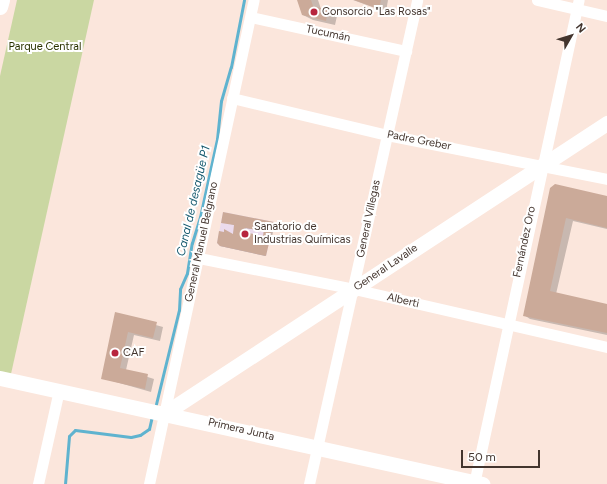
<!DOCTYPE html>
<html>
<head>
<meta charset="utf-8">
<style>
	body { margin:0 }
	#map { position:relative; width:607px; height:484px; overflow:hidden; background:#fbe6dc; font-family:Figtree,sans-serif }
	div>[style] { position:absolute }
	.medical>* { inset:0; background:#ebdbed }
	.green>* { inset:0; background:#cad7a2 }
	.shadow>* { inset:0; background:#0003 }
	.stream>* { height:3px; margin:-1.5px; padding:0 1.5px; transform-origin:1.5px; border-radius:1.5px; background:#5fb3cf }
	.building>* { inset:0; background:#cbaa99 }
	.street>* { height:11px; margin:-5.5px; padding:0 5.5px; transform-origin:5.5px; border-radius:5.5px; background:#fff }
	.secondary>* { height:15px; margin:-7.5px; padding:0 7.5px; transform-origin:7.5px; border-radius:7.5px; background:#fff }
	.dots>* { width:11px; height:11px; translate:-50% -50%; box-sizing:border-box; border:2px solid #fff; border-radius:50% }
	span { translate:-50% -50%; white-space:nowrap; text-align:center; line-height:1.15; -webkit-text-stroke:4px #fff; paint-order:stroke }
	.poi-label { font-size:11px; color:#43352e }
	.left { translate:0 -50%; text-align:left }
	.street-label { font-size:11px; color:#43352e }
	.park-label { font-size:11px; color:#2a3300 }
	.water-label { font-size:12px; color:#165a6f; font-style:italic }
	.north { position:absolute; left:551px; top:16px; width:40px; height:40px; -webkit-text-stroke:3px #fff; paint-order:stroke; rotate:51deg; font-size:11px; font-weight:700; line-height:16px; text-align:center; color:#43352e }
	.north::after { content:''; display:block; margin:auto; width:14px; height:18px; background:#43352e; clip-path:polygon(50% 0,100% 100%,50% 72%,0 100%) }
	.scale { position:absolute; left:461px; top:450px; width:79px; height:18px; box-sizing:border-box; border:2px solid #43352e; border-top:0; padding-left:5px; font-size:12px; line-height:14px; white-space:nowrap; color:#43352e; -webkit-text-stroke:3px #fff; paint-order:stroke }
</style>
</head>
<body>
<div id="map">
	<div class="medical">
		<div style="clip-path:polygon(223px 212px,274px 222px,266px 256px,220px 246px,217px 243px)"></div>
	</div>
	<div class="green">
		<div style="clip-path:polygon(17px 0,94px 0,11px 374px,0 372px,0 76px)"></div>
	</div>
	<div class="shadow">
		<div style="clip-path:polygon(298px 0,318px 0,321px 9px,337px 16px,335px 25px,313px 20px,303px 15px)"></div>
		<div style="clip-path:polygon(353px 0,388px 0,386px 12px)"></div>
		<div style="clip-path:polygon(555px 185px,607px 197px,607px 229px,573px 221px,556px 294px,607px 305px,607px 335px,530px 319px,524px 315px)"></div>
		<div style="clip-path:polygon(224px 213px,274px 224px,274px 227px,259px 224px,258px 230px,246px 228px,245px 233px,264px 237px,265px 230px,273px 232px,272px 237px,268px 236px,265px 256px,220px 246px,218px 242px,220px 232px,225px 233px,225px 231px,233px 235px,235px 225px,222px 222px)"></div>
		<div style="clip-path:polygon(116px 314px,163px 327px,160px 341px,134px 335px,126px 370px,154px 379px,151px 392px,102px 378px)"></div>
	</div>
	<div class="stream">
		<div style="left:156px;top:404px;width:97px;rotate:-76.3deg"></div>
		<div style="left:179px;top:310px;width:21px;rotate:-87deg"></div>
		<div style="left:180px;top:289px;width:17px;rotate:-66deg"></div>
		<div style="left:187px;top:273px;width:30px;rotate:-81deg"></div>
		<div style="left:192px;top:243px;width:27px;rotate:-73deg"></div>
		<div style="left:200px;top:217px;width:80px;rotate:-77.7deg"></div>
		<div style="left:217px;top:139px;width:38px;rotate:-84deg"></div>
		<div style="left:221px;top:101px;width:35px;rotate:-74deg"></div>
		<div style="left:231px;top:67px;width:68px;rotate:-79deg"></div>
		<div style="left:65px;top:484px;width:48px;rotate:-85.2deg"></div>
		<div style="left:69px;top:436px;width:8px;rotate:-45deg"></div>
		<div style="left:75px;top:430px;width:56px;rotate:7.1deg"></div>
		<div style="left:131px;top:437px;width:9px;rotate:-13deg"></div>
		<div style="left:140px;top:435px;width:11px;rotate:-34deg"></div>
		<div style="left:149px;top:429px;width:13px;rotate:-77deg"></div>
	</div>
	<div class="building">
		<div style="clip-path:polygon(297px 0,311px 0,313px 6px,328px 10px,326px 21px,302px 15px)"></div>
		<div style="clip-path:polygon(354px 0,381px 0,379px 9px)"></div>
		<div style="clip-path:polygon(555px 184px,607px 196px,607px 228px,566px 218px,550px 291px,607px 304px,607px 333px,523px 316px,550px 188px)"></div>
		<div style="clip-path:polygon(223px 212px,274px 222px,273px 227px,258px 224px,257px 230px,245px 228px,244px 232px,263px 236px,264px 229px,272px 231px,270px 237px,267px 236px,265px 242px,269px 243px,266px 256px,220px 246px,217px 243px,219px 231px,224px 232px,224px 229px,233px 234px,234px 225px,221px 223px)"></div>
		<div style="clip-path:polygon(115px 312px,157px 322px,153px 338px,128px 332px,120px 368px,148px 374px,145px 389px,101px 379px)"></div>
	</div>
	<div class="street">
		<div style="left:537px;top:0;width:72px;rotate:12.9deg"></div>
		<div style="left:251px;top:17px;width:159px;rotate:12.4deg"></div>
		<div style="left:232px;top:98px;width:159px;rotate:13.4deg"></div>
		<div style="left:387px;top:135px;width:224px;rotate:11.3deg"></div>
		<div style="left:199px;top:258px;width:158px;rotate:11.3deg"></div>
		<div style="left:354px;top:289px;width:260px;rotate:12.9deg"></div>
		<div style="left:38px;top:484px;width:96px;rotate:-77.4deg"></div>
		<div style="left:149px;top:484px;width:495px;rotate:-77.8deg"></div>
		<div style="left:309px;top:484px;width:496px;rotate:-77.4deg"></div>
		<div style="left:474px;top:484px;width:495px;rotate:-77.8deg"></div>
	</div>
	<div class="secondary">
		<div style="left:0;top:7px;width:7px;rotate:-74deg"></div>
		<div style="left:0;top:378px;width:494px;rotate:12.4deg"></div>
		<div style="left:165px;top:413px;width:529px;rotate:-33.27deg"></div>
	</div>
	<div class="dots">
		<div style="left:314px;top:12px;background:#b7253e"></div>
		<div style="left:245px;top:234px;background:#b7253e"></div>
		<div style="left:115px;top:353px;background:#b7253e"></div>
	</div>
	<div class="poi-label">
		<span class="left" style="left:322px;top:12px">Consorcio "Las Rosas"</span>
		<span class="left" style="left:254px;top:234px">Sanatorio de<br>Industrias Químicas</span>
		<span class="left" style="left:123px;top:353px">CAF</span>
	</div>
	<div class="street-label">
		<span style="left:328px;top:34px;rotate:12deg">Tucumán</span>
		<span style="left:419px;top:141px;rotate:11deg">Padre Greber</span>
		<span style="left:369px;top:219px;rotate:-78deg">General Villegas</span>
		<span style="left:202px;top:242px;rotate:-78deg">General Manuel Belgrano</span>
		<span style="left:525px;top:242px;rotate:-78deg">Fernández Oro</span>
		<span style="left:386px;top:268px;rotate:-34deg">General Lavalle</span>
		<span style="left:403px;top:301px;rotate:13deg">Alberti</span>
		<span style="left:241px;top:430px;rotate:13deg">Primera Junta</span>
	</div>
	<div class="park-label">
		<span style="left:45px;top:47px">Parque Central</span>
	</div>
	<div class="water-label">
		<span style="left:194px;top:201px;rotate:-77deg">Canal de desagüe P1</span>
	</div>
	<div class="north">N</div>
	<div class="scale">50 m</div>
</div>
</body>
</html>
